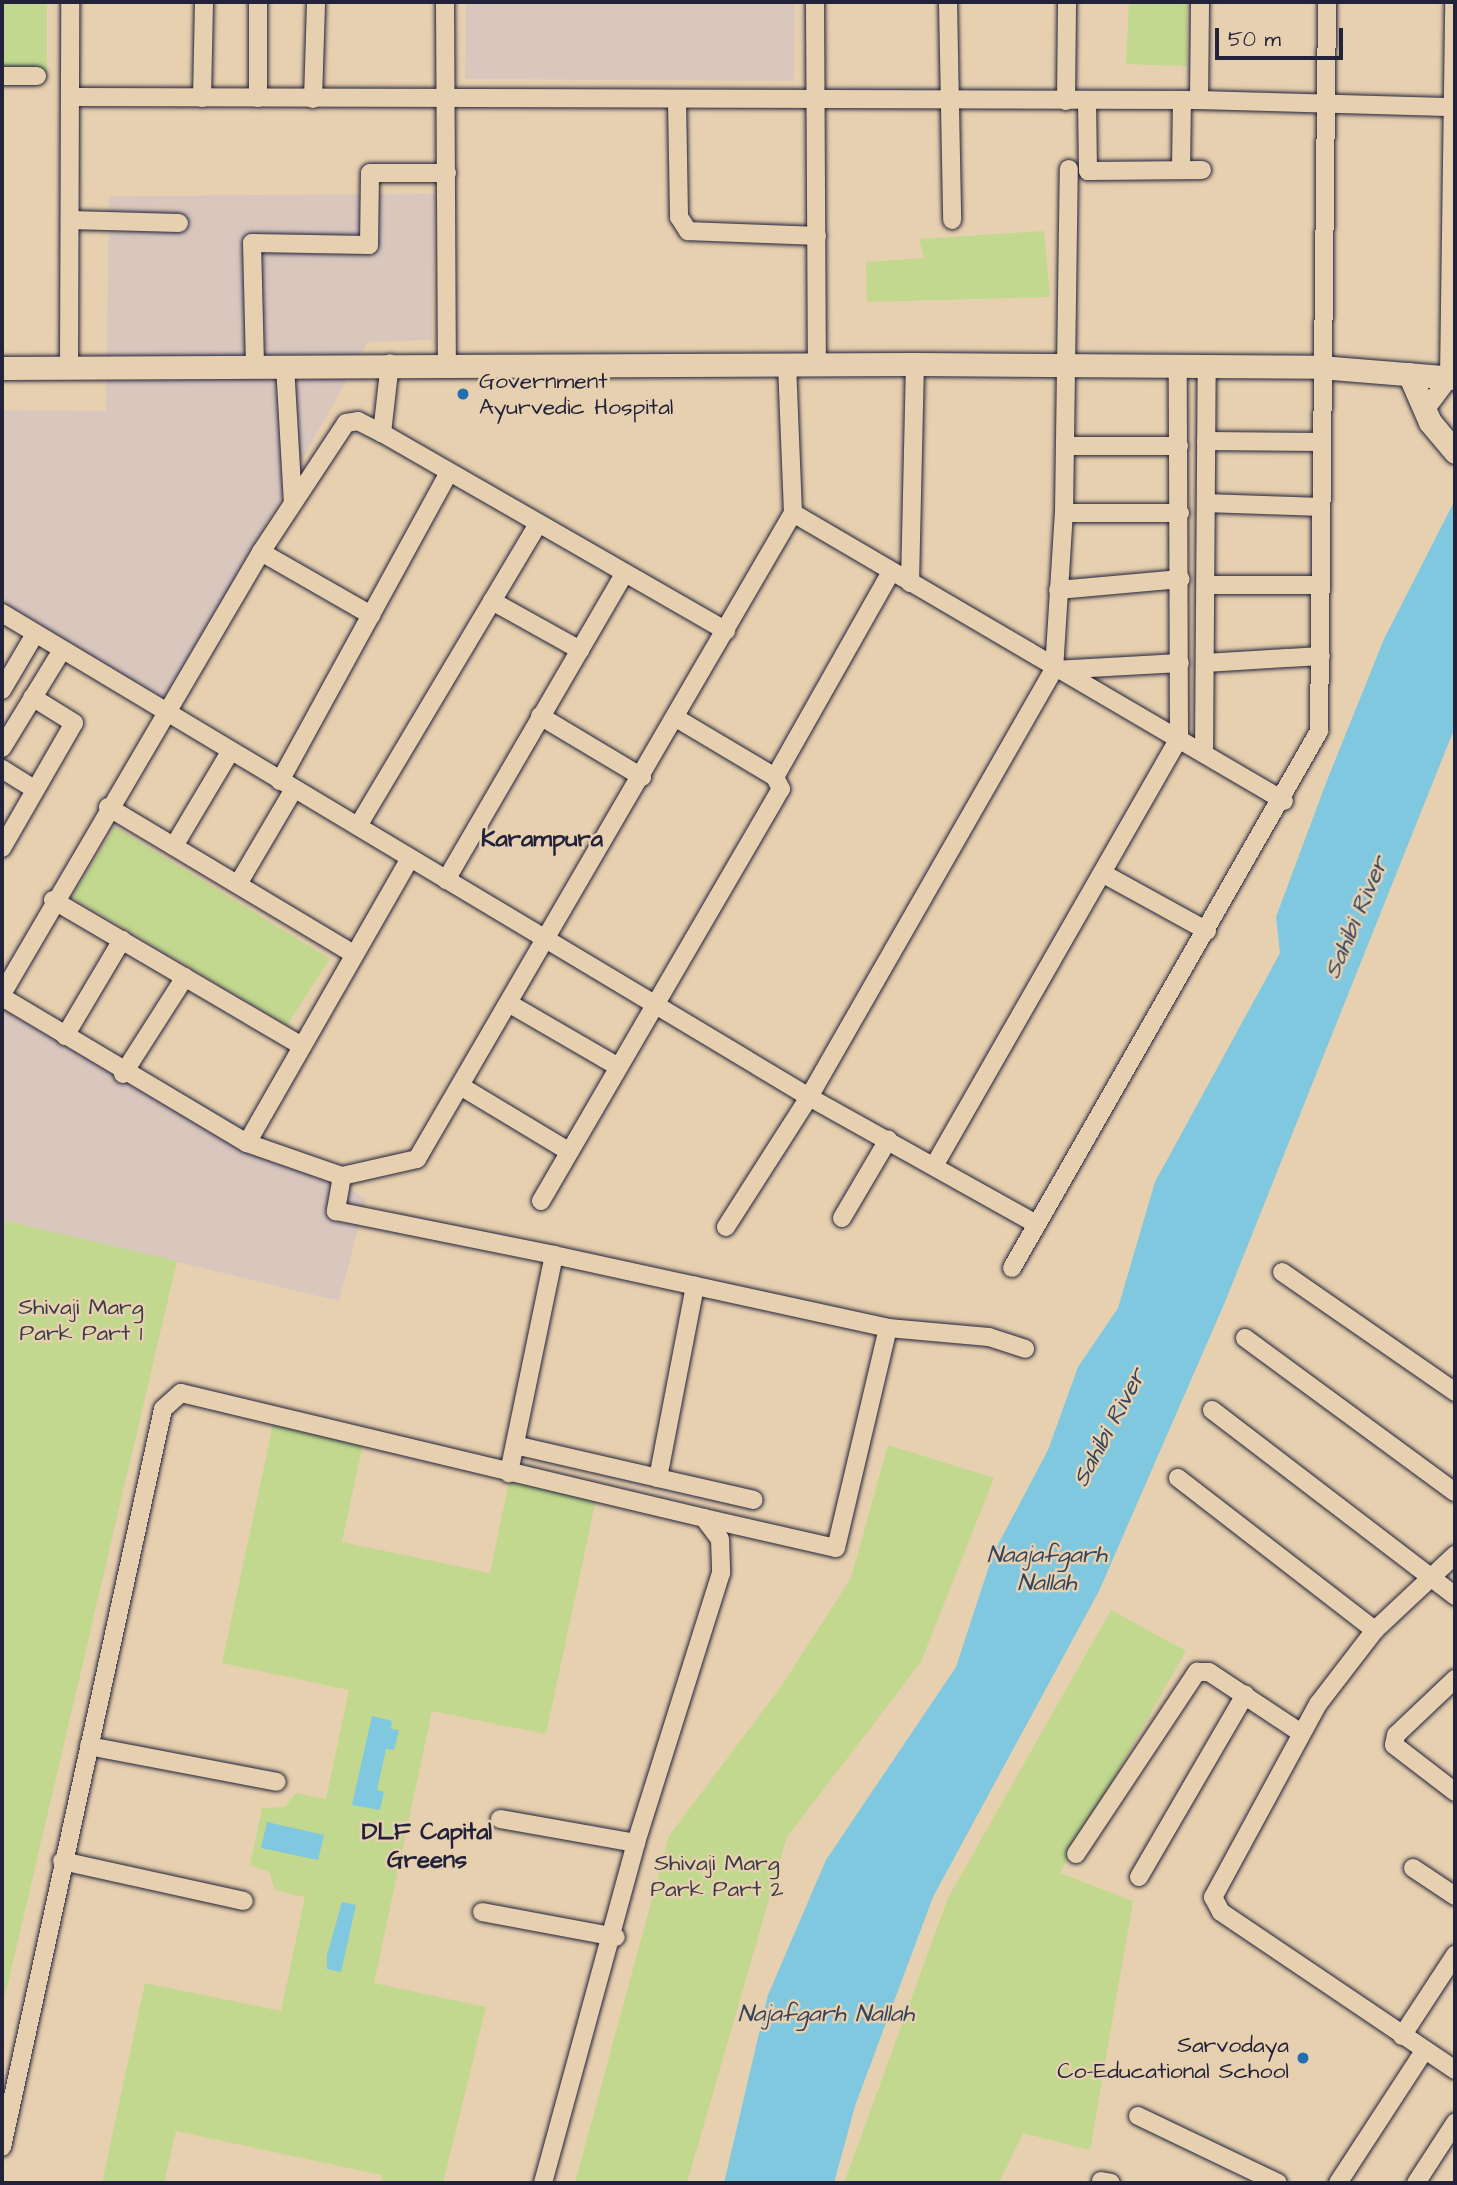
<!DOCTYPE html>
<html>
<head>
<meta charset="utf-8">
<style>
	body { margin:0 }
	#map { position:relative; width:1457px; height:2185px; overflow:hidden; background:#e7d0af; font-family:"Architects Daughter",sans-serif }
	div>[style] { position:absolute }
	.built>* { inset:0; background:#d9c7be }
	.green>* { inset:0; background:#c1d88e }
	.water>* { inset:0; background:#7fc8df }
	.roads { filter:drop-shadow(0 0 2px #22223b) drop-shadow(0 0 2px #22223b) }
	.minor>* { height:18px; margin:-9px; padding:0 9px; transform-origin:9px; border-radius:9px; background:#e7d0af }
	.tertiary>* { height:23px; margin:-11.5px; padding:0 11.5px; transform-origin:11.5px; border-radius:11.5px; background:#e7d0af }
	.dots>* { width:19px; height:19px; translate:-50% -50%; box-sizing:border-box; border:4px solid #e7d0af; border-radius:50% }
	span { translate:-50% -50%; white-space:nowrap; text-align:center; line-height:1.15; -webkit-text-stroke:5px #e7d0af; paint-order:stroke }
	.poi-label { font-size:23px; color:#22223b }
	.left { translate:0 -50%; text-align:left }
	.right { translate:-100% -50%; text-align:right }
	.park-label { font-size:23px; color:#3a3d47 }
	.neighbourhood-label { font-size:24px; color:#22223b; font-weight:700 }
	.water-label { font-size:24px; color:#35435c; font-style:italic }
	.frame { position:absolute; inset:0; border:4px solid #22223b; pointer-events:none }
	.scale { position:absolute; left:1215px; top:28px; width:128px; height:32px; box-sizing:border-box; border:4px solid #22223b; border-top:0; padding-left:9px; font-size:21px; line-height:24px; white-space:nowrap; color:#22223b; -webkit-text-stroke:5px #e7d0af; paint-order:stroke }
</style>
</head>
<body>
<div id="map">
	<div class="built">
		<div style="clip-path:polygon(466px 2px,795px 2px,794px 81px,465px 79px)"></div>
		<div style="clip-path:polygon(435px 194px,432px 340px,368px 342px,162px 711px,2px 610px,2px 410px,106px 411px,109px 196px)"></div>
		<div style="clip-path:polygon(2px 997px,291px 1151px,366px 1199px,339px 1301px,2px 1220px)"></div>
	</div>
	<div class="green">
		<div style="clip-path:polygon(2px 2px,47px 2px,47px 81px,2px 81px)"></div>
		<div style="clip-path:polygon(1129px 2px,1187px 2px,1187px 66px,1126px 64px)"></div>
		<div style="clip-path:polygon(1044px 231px,1050px 297px,867px 302px,866px 262px,924px 258px,919px 239px)"></div>
		<div style="clip-path:polygon(115px 827px,330px 959px,287px 1025px,72px 897px)"></div>
		<div style="clip-path:polygon(2px 1220px,177px 1261px,2px 2009px)"></div>
		<div style="clip-path:polygon(273px 1425px,363px 1443px,342px 1542px,490px 1573px,510px 1477px,597px 1495px,546px 1734px,432px 1711px,374px 1983px,486px 2007px,443px 2183px,381px 2183px,382px 2175px,176px 2131px,164px 2183px,102px 2183px,145px 1983px,281px 2011px,305px 1897px,275px 1890px,269px 1872px,250px 1865px,262px 1808px,285px 1807px,296px 1793px,326px 1799px,349px 1690px,222px 1663px)"></div>
		<div style="clip-path:polygon(888px 1445px,994px 1478px,921px 1662px,787px 1837px,687px 2183px,575px 2183px,669px 1836px,780px 1688px,851px 1578px)"></div>
		<div style="clip-path:polygon(1111px 1610px,1186px 1651px,1060px 1873px,1133px 1901px,1090px 2150px,1023px 2133px,999px 2183px,844px 2183px,948px 1898px)"></div>
	</div>
	<div class="water">
		<div style="clip-path:polygon(1455px 500px,1455px 727px,1225px 1302px,1099px 1591px,933px 1897px,855px 2106px,834px 2183px,724px 2183px,768px 1995px,826px 1860px,956px 1667px,993px 1554px,1048px 1450px,1078px 1367px,1118px 1308px,1155px 1182px,1280px 953px,1276px 917px,1326px 783px,1384px 639px)"></div>
		<div style="clip-path:polygon(372px 1716px,392px 1721px,391px 1729px,399px 1730px,394px 1750px,386px 1749px,377px 1790px,384px 1792px,380px 1810px,352px 1805px)"></div>
		<div style="clip-path:polygon(267px 1822px,324px 1835px,318px 1860px,261px 1848px)"></div>
		<div style="clip-path:polygon(342px 1902px,356px 1905px,341px 1972px,327px 1969px,327px 1955px)"></div>
	</div>
	<div class="roads">
		<div class="minor">
			<div style="left:445px;top:2px;width:359px;rotate:89.7deg"></div>
			<div style="left:815px;top:2px;width:362px;rotate:89.7deg"></div>
			<div style="left:948px;top:2px;width:218px;rotate:88.9deg"></div>
			<div style="left:2px;top:76px;width:35px"></div>
			<div style="left:71px;top:97px;width:1128px;rotate:0.15deg"></div>
			<div style="left:1199px;top:100px;width:256px;rotate:1.6deg"></div>
			<div style="left:202px;top:98px;width:96px;rotate:-88.8deg"></div>
			<div style="left:258px;top:98px;width:96px;rotate:-90deg"></div>
			<div style="left:313px;top:99px;width:97px;rotate:-88.2deg"></div>
			<div style="left:677px;top:100px;width:117px;rotate:89deg"></div>
			<div style="left:679px;top:217px;width:17px;rotate:57deg"></div>
			<div style="left:688px;top:231px;width:129px;rotate:2.2deg"></div>
			<div style="left:1087px;top:100px;width:71px;rotate:89.2deg"></div>
			<div style="left:1088px;top:171px;width:114px;rotate:-0.5deg"></div>
			<div style="left:1199px;top:100px;width:98px;rotate:-89.4deg"></div>
			<div style="left:1066px;top:101px;width:99px;rotate:-89.4deg"></div>
			<div style="left:1181px;top:170px;width:70px;rotate:-89.2deg"></div>
			<div style="left:70px;top:220px;width:109px;rotate:1.6deg"></div>
			<div style="left:255px;top:365px;width:122px;rotate:-91.4deg"></div>
			<div style="left:252px;top:243px;width:117px;rotate:1deg"></div>
			<div style="left:369px;top:245px;width:72px;rotate:-89.2deg"></div>
			<div style="left:370px;top:173px;width:77px"></div>
			<div style="left:285px;top:365px;width:137px;rotate:86.7deg"></div>
			<div style="left:69px;top:367px;width:365px;rotate:-89.8deg"></div>
			<div style="left:1425px;top:410px;width:40px;rotate:-53deg"></div>
			<div style="left:1449px;top:378px;width:376px;rotate:-89.2deg"></div>
			<div style="left:382px;top:433px;width:70px;rotate:-83.5deg"></div>
			<div style="left:1206px;top:441px;width:115px;rotate:0.5deg"></div>
			<div style="left:1065px;top:446px;width:114px"></div>
			<div style="left:1206px;top:503px;width:115px;rotate:2deg"></div>
			<div style="left:793px;top:513px;width:569px;rotate:30.39deg"></div>
			<div style="left:1064px;top:513px;width:116px"></div>
			<div style="left:261px;top:552px;width:127px;rotate:29.8deg"></div>
			<div style="left:910px;top:583px;width:219px;rotate:-88.7deg"></div>
			<div style="left:1206px;top:585px;width:115px"></div>
			<div style="left:1058px;top:590px;width:123px;rotate:-5.1deg"></div>
			<div style="left:492px;top:601px;width:101px;rotate:29.1deg"></div>
			<div style="left:2px;top:613px;width:941px;rotate:30.95deg"></div>
			<div style="left:809px;top:1097px;width:258px;rotate:29.2deg"></div>
			<div style="left:1205px;top:663px;width:116px;rotate:-3.5deg"></div>
			<div style="left:1054px;top:670px;width:126px;rotate:-3.2deg"></div>
			<div style="left:2px;top:690px;width:65px;rotate:-59.5deg"></div>
			<div style="left:540px;top:716px;width:119px;rotate:30.9deg"></div>
			<div style="left:2px;top:748px;width:115px;rotate:-58.5deg"></div>
			<div style="left:1204px;top:753px;width:384px;rotate:-89.6deg"></div>
			<div style="left:2px;top:769px;width:39px;rotate:32deg"></div>
			<div style="left:775px;top:777px;width:236px;rotate:-60.5deg"></div>
			<div style="left:280px;top:781px;width:352px;rotate:-61.3deg"></div>
			<div style="left:108px;top:807px;width:287px;rotate:30.9deg"></div>
			<div style="left:358px;top:826px;width:352px;rotate:-59.2deg"></div>
			<div style="left:174px;top:846px;width:109px;rotate:-59.2deg"></div>
			<div style="left:2px;top:848px;width:144px;rotate:-60.1deg"></div>
			<div style="left:74px;top:723px;width:49px;rotate:-148.2deg"></div>
			<div style="left:1102px;top:873px;width:120px;rotate:28.9deg"></div>
			<div style="left:446px;top:880px;width:355px;rotate:-59.8deg"></div>
			<div style="left:238px;top:884px;width:110px;rotate:-59.5deg"></div>
			<div style="left:53px;top:900px;width:289px;rotate:30.4deg"></div>
			<div style="left:2px;top:994px;width:512px;rotate:-59.63deg"></div>
			<div style="left:261px;top:552px;width:154px;rotate:-56.6deg"></div>
			<div style="left:346px;top:423px;width:12px;rotate:-9deg"></div>
			<div style="left:358px;top:421px;width:27px;rotate:27deg"></div>
			<div style="left:382px;top:433px;width:397px;rotate:29.9deg"></div>
			<div style="left:2px;top:997px;width:285px;rotate:30.8deg"></div>
			<div style="left:247px;top:1143px;width:101px;rotate:19.2deg"></div>
			<div style="left:342px;top:1176px;width:77px;rotate:-12.8deg"></div>
			<div style="left:417px;top:1159px;width:747px;rotate:-59.8deg"></div>
			<div style="left:793px;top:513px;width:149px;rotate:-92.3deg"></div>
			<div style="left:510px;top:1004px;width:124px;rotate:30.1deg"></div>
			<div style="left:65px;top:1036px;width:112px;rotate:-59.3deg"></div>
			<div style="left:123px;top:1074px;width:115px;rotate:-57.4deg"></div>
			<div style="left:462px;top:1087px;width:124px;rotate:31.1deg"></div>
			<div style="left:247px;top:1143px;width:328px;rotate:-60.2deg"></div>
			<div style="left:934px;top:1166px;width:493px;rotate:-60.2deg"></div>
			<div style="left:1179px;top:738px;width:368px;rotate:-90.2deg"></div>
			<div style="left:342px;top:1176px;width:36px;rotate:100deg"></div>
			<div style="left:336px;top:1211px;width:222px;rotate:11.4deg"></div>
			<div style="left:554px;top:1255px;width:223px;rotate:101.7deg"></div>
			<div style="left:541px;top:1201px;width:477px;rotate:-59.8deg"></div>
			<div style="left:781px;top:789px;width:13px;rotate:-117deg"></div>
			<div style="left:775px;top:777px;width:115px;rotate:-149.2deg"></div>
			<div style="left:842px;top:1218px;width:91px;rotate:-59.5deg"></div>
			<div style="left:726px;top:1227px;width:154px;rotate:-57.4deg"></div>
			<div style="left:809px;top:1097px;width:492px;rotate:-60.2deg"></div>
			<div style="left:1054px;top:670px;width:157px;rotate:-86.4deg"></div>
			<div style="left:1064px;top:513px;width:344px;rotate:-89.2deg"></div>
			<div style="left:554px;top:1255px;width:342px;rotate:12.3deg"></div>
			<div style="left:888px;top:1328px;width:101px;rotate:5.1deg"></div>
			<div style="left:989px;top:1337px;width:38px;rotate:18deg"></div>
			<div style="left:1012px;top:1268px;width:619px;rotate:-60.24deg"></div>
			<div style="left:1319px;top:731px;width:729px;rotate:-89.37deg"></div>
			<div style="left:1282px;top:1272px;width:211px;rotate:34.7deg"></div>
			<div style="left:1245px;top:1338px;width:260px;rotate:36.3deg"></div>
			<div style="left:1212px;top:1410px;width:306px;rotate:37.4deg"></div>
			<div style="left:515px;top:1445px;width:147px;rotate:13deg"></div>
			<div style="left:658px;top:1478px;width:196px;rotate:-79.1deg"></div>
			<div style="left:658px;top:1478px;width:98px;rotate:12.9deg"></div>
			<div style="left:1178px;top:1478px;width:249px;rotate:37.7deg"></div>
			<div style="left:704px;top:1518px;width:135px;rotate:12.8deg"></div>
			<div style="left:836px;top:1548px;width:226px;rotate:-76.7deg"></div>
			<div style="left:1455px;top:1555px;width:110px;rotate:136.8deg"></div>
			<div style="left:1375px;top:1630px;width:93px;rotate:127.6deg"></div>
			<div style="left:1318px;top:1704px;width:220px;rotate:118.5deg"></div>
			<div style="left:1213px;top:1897px;width:17px;rotate:62deg"></div>
			<div style="left:1221px;top:1912px;width:282px;rotate:34deg"></div>
			<div style="left:1455px;top:1679px;width:81px;rotate:136.5deg"></div>
			<div style="left:1396px;top:1735px;width:10px;rotate:101deg"></div>
			<div style="left:1394px;top:1745px;width:77px;rotate:37.6deg"></div>
			<div style="left:89px;top:1746px;width:191px;rotate:10.8deg"></div>
			<div style="left:500px;top:1819px;width:138px;rotate:10deg"></div>
			<div style="left:1076px;top:1854px;width:219px;rotate:-56.4deg"></div>
			<div style="left:1197px;top:1672px;width:12px"></div>
			<div style="left:1209px;top:1672px;width:110px;rotate:33.5deg"></div>
			<div style="left:62px;top:1861px;width:186px;rotate:12.4deg"></div>
			<div style="left:1413px;top:1868px;width:50px;rotate:33.7deg"></div>
			<div style="left:1139px;top:1877px;width:211px;rotate:-59.8deg"></div>
			<div style="left:482px;top:1912px;width:136px;rotate:10.6deg"></div>
			<div style="left:1402px;top:2036px;width:97px;rotate:-56.8deg"></div>
			<div style="left:1138px;top:2116px;width:155px;rotate:25.6deg"></div>
			<div style="left:2px;top:2147px;width:755px;rotate:-77.69deg"></div>
			<div style="left:163px;top:1409px;width:24px;rotate:-42deg"></div>
			<div style="left:181px;top:1393px;width:538px;rotate:13.44deg"></div>
			<div style="left:704px;top:1518px;width:26px;rotate:53deg"></div>
			<div style="left:720px;top:1539px;width:34px;rotate:88deg"></div>
			<div style="left:721px;top:1573px;width:283px;rotate:107.5deg"></div>
			<div style="left:636px;top:1843px;width:352px;rotate:105.3deg"></div>
			<div style="left:1101px;top:2181px;width:10px;rotate:11deg"></div>
			<div style="left:1338px;top:2183px;width:158px;rotate:-56.9deg"></div>
			<div style="left:1416px;top:2183px;width:72px;rotate:-57deg"></div>
		</div>
		<div class="tertiary">
			<div style="left:2px;top:368px;width:913px;rotate:-0.25deg"></div>
			<div style="left:915px;top:364px;width:405px;rotate:0.4deg"></div>
			<div style="left:1320px;top:367px;width:135px;rotate:4.7deg"></div>
			<div style="left:1409px;top:374px;width:52px;rotate:66.4deg"></div>
			<div style="left:1430px;top:422px;width:39px;rotate:50deg"></div>
		</div>
	</div>
	<div class="dots">
		<div style="left:463px;top:394px;background:#1f6fb2"></div>
		<div style="left:1303px;top:2058px;background:#1f6fb2"></div>
	</div>
	<div class="poi-label">
		<span class="left" style="left:479px;top:394px">Government<br>Ayurvedic Hospital</span>
		<span class="right" style="left:1289px;top:2058px">Sarvodaya<br>Co-Educational School</span>
	</div>
	<div class="park-label">
		<span style="left:81px;top:1320px">Shivaji Marg<br>Park Part 1</span>
		<span style="left:717px;top:1876px">Shivaji Marg<br>Park Part 2</span>
	</div>
	<div class="neighbourhood-label">
		<span style="left:542px;top:840px">Karampura</span>
		<span style="left:427px;top:1847px">DLF Capital<br>Greens</span>
	</div>
	<div class="water-label">
		<span style="left:1357px;top:918px;rotate:-67deg">Sahibi River</span>
		<span style="left:1110px;top:1428px;rotate:-62deg">Sahibi River</span>
		<span style="left:1047px;top:1570px">Naajafgarh<br>Nallah</span>
		<span style="left:826px;top:2015px">Najafgarh Nallah</span>
	</div>
	<div class="frame"></div>
	<div class="scale">50 m</div>
</div>
</body>
</html>
